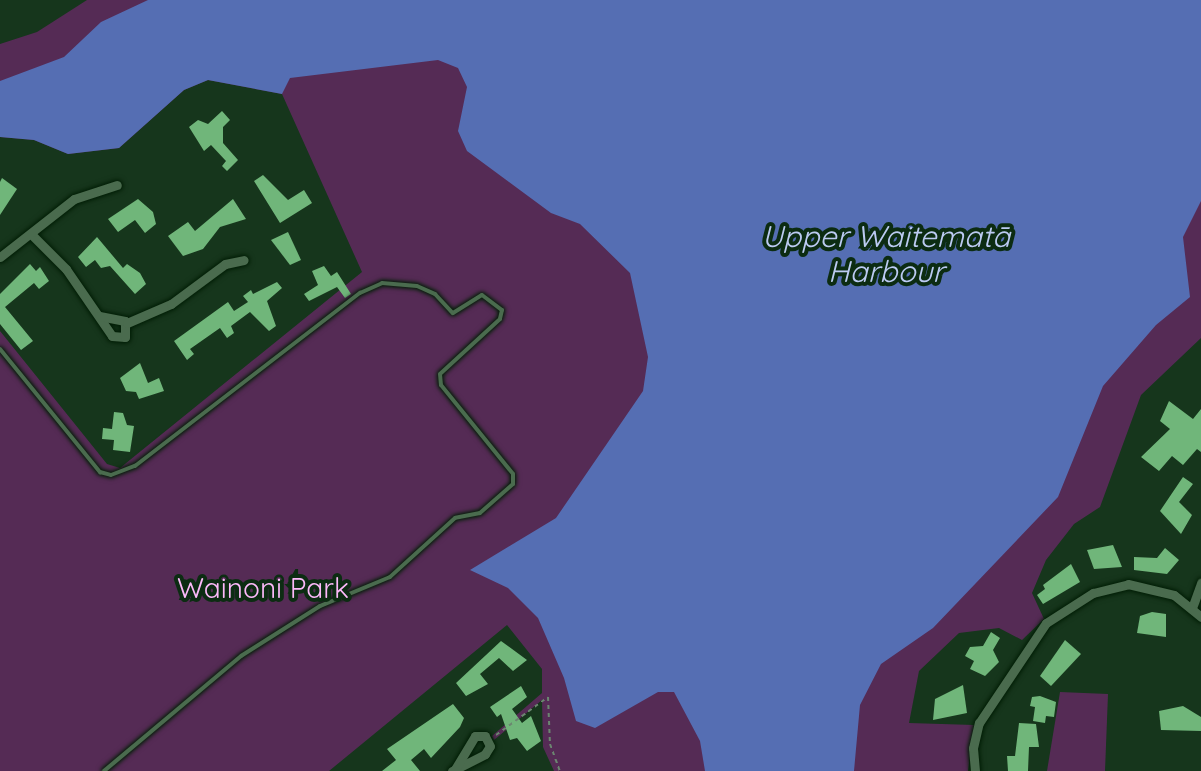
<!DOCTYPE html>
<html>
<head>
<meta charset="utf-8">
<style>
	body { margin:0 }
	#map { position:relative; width:1201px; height:771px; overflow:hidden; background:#16361c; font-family:Quicksand,sans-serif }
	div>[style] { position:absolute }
	.green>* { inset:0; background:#552b55 }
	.water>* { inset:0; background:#556eb3 }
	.building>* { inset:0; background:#70b67a }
	.path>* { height:2px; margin-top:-1px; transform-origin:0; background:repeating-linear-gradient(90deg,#6b8670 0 4px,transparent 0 8px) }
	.roads { filter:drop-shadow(0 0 2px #001d05) drop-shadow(0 0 2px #001d05) }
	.lane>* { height:4px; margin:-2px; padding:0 2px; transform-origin:2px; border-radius:2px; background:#4a6b4e }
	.street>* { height:9px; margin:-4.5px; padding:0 4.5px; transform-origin:4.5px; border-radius:4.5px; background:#4a6b4e }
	span { translate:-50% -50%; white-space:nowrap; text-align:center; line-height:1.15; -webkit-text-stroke:8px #0c2c12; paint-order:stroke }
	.park-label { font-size:28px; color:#fdb9fa }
	.water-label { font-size:30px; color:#bccbf2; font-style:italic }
</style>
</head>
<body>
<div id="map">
	<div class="green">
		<div style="clip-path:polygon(87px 0,1201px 0,1201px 338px,1141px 395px,1100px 507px,1074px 524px,1046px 560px,1032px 593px,1044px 619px,1022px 640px,999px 628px,959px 633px,919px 671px,909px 723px,974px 725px,968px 771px,554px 771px,543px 747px,542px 700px,494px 740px,492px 736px,542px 693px,542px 669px,507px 625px,329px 771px,0 771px,0 331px,107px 464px,120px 468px,362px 272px,282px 94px,208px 80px,184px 90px,119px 148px,68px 154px,34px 140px,0 137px,0 44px,37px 32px)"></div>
		<div style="clip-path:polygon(1060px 692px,1108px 694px,1105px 771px,1047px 771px)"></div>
	</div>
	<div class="water">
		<div style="clip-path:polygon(148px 0,1201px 0,1201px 201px,1183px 237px,1190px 297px,1156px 325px,1103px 386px,1058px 497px,933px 628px,881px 664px,860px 705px,854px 771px,705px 771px,700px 741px,674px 692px,658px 692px,595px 728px,576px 721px,564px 678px,538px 618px,508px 588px,470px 570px,556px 518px,643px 391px,648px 357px,630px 273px,580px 224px,551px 213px,467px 151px,458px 131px,467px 87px,458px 68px,438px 60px,290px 78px,282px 94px,208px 80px,184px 90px,119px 148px,68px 154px,34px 140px,0 137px,0 81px,64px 57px,101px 22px)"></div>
	</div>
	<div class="building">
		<div style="clip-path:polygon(222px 111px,230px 120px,223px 127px,223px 143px,238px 160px,227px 171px,222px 166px,226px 161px,211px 145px,204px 151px,189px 127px,198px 120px,208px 124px)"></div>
		<div style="clip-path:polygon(263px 175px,288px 200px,304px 190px,312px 203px,280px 223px,254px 181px)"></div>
		<div style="clip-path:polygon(2px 178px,17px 189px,0 215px,0 182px)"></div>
		<div style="clip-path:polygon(138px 199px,153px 212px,156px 224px,145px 233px,135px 220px,118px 232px,108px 219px)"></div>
		<div style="clip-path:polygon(233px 199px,246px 219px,220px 227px,203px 249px,183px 256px,168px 236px,188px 222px,195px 231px)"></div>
		<div style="clip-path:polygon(288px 232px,301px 260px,290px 265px,271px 240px)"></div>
		<div style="clip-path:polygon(97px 237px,123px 268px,127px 264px,140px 273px,146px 284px,135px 294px,110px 266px,101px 268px,95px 260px,86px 267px,78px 257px)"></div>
		<div style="clip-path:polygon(30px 264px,36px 271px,40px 267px,49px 281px,39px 289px,34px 283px,5px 307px,33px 341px,21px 350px,0 324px,0 294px)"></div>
		<div style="clip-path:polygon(324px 266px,331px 276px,337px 272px,351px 294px,345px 298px,337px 287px,309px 301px,304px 294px,318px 285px,312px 271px)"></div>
		<div style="clip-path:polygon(277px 282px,282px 288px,267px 301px,276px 326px,269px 331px,250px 312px,231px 326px,234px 333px,227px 338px,220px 328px,190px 349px,194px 354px,187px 360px,174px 341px,228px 302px,234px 311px,248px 302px,243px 296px,251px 290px,253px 294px)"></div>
		<div style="clip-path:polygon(140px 363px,148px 383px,159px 378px,164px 391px,139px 399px,136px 392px,126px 391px,120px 378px)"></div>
		<div style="clip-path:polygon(1169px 401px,1193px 419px,1201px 409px,1201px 452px,1197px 449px,1183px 465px,1172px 456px,1159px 471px,1141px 457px,1170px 429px,1160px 421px)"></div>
		<div style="clip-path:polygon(114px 412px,123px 413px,127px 425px,134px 426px,130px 452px,113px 450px,114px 440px,102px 439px,103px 428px,112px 429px)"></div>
		<div style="clip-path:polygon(1183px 477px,1193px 484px,1179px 502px,1192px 515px,1181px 534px,1160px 511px)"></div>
		<div style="clip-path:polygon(1113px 545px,1122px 567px,1094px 569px,1087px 550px)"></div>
		<div style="clip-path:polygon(1165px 548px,1179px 560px,1167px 574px,1134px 570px,1134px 557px,1157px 558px)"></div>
		<div style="clip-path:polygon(1071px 564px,1080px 582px,1043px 604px,1037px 595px,1045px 589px,1043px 585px)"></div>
		<div style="clip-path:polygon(1152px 612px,1166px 614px,1166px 637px,1137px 633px,1140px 616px)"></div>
		<div style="clip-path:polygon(991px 632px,1000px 638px,993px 650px,999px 662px,985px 676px,970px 669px,974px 661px,965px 656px,970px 647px,983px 646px)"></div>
		<div style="clip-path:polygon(1065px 640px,1081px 654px,1051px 686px,1040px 676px)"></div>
		<div style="clip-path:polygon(501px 641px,527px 660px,513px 671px,499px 658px,480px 674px,488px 684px,466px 696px,456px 683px)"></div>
		<div style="clip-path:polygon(963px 685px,967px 713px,933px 720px,935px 699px)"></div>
		<div style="clip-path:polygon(521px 686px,527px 697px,512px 709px,522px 723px,531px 716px,541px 741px,527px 751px,517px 738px,510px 740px,501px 714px,497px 717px,490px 707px)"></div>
		<div style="clip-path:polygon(1040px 696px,1056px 702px,1054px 717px,1046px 716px,1045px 723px,1033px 721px,1035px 707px,1030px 706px,1032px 697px)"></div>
		<div style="clip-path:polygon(453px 704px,464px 718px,460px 727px,431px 758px,424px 749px,411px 760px,420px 771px,382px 771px,396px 760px,387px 749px)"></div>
		<div style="clip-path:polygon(1183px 706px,1201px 717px,1201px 731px,1161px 730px,1159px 711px)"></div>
		<div style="clip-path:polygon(1019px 723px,1036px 724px,1039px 747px,1029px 747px,1028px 771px,1008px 771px,1007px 756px,1015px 756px)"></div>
	</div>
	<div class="path">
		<div style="left:496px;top:735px;width:64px;rotate:-36.2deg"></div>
		<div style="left:548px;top:697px;width:47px;rotate:87.6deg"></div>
		<div style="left:550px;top:744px;width:29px;rotate:70deg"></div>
	</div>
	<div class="roads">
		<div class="lane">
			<div style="left:0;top:349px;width:159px;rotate:50.9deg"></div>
			<div style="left:100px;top:472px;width:11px;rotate:15deg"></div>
			<div style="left:111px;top:475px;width:26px;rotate:-21deg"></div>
			<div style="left:135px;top:466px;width:284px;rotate:-37.6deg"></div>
			<div style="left:360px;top:293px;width:24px;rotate:-24deg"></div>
			<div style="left:382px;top:283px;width:35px;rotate:5deg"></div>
			<div style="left:417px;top:286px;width:20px;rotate:24deg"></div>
			<div style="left:435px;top:294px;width:26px;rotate:47deg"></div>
			<div style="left:453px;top:313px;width:34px;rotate:-32deg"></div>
			<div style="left:482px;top:295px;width:25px;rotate:37deg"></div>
			<div style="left:502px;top:310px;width:9px;rotate:103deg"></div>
			<div style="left:500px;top:319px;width:81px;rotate:137.5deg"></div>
			<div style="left:440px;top:374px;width:11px;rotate:85deg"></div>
			<div style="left:441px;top:385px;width:114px;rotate:51deg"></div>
			<div style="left:513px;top:474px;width:10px;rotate:90deg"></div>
			<div style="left:513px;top:484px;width:44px;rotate:138.7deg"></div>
			<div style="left:480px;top:513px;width:25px;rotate:169deg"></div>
			<div style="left:455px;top:518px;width:88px;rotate:137.8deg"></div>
			<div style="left:390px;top:577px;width:76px;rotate:157.5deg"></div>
			<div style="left:320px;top:606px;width:93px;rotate:147.7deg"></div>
			<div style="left:241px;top:656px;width:179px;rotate:140deg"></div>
		</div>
		<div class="street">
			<div style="left:33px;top:236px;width:47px;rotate:45deg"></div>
			<div style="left:66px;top:269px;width:81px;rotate:55.5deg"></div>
			<div style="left:112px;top:336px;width:13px;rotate:4deg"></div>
			<div style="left:125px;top:337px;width:16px;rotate:-90deg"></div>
			<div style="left:125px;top:321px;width:26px;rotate:-169deg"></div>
			<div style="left:0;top:257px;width:94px;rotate:-38.1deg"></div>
			<div style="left:74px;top:199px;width:45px;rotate:-18deg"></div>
			<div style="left:127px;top:323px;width:48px;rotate:-23.4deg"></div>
			<div style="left:171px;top:304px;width:67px;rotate:-36.5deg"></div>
			<div style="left:225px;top:264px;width:19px;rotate:-12deg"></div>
			<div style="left:1192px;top:608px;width:27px;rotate:-70deg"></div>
			<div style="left:452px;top:771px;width:37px;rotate:-27deg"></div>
			<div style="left:485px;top:754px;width:9px;rotate:-58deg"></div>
			<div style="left:490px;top:746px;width:11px;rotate:-117deg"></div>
			<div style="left:485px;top:736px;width:10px;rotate:180deg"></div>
			<div style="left:475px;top:736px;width:39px;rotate:121deg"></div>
			<div style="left:975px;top:771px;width:23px;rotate:-95deg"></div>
			<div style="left:973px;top:748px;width:26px;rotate:-77deg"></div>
			<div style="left:979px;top:723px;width:120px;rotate:-56.2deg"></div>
			<div style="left:1046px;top:623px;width:56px;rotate:-32.6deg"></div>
			<div style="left:1093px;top:593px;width:36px;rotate:-14deg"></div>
			<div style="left:1128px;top:584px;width:47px;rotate:13.4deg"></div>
			<div style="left:1174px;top:595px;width:35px;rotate:39deg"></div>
		</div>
	</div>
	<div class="park-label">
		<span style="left:263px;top:588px">Wainoni Park</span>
	</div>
	<div class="water-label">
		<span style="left:886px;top:253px">Upper Waitematā<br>Harbour</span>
	</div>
</div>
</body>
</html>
